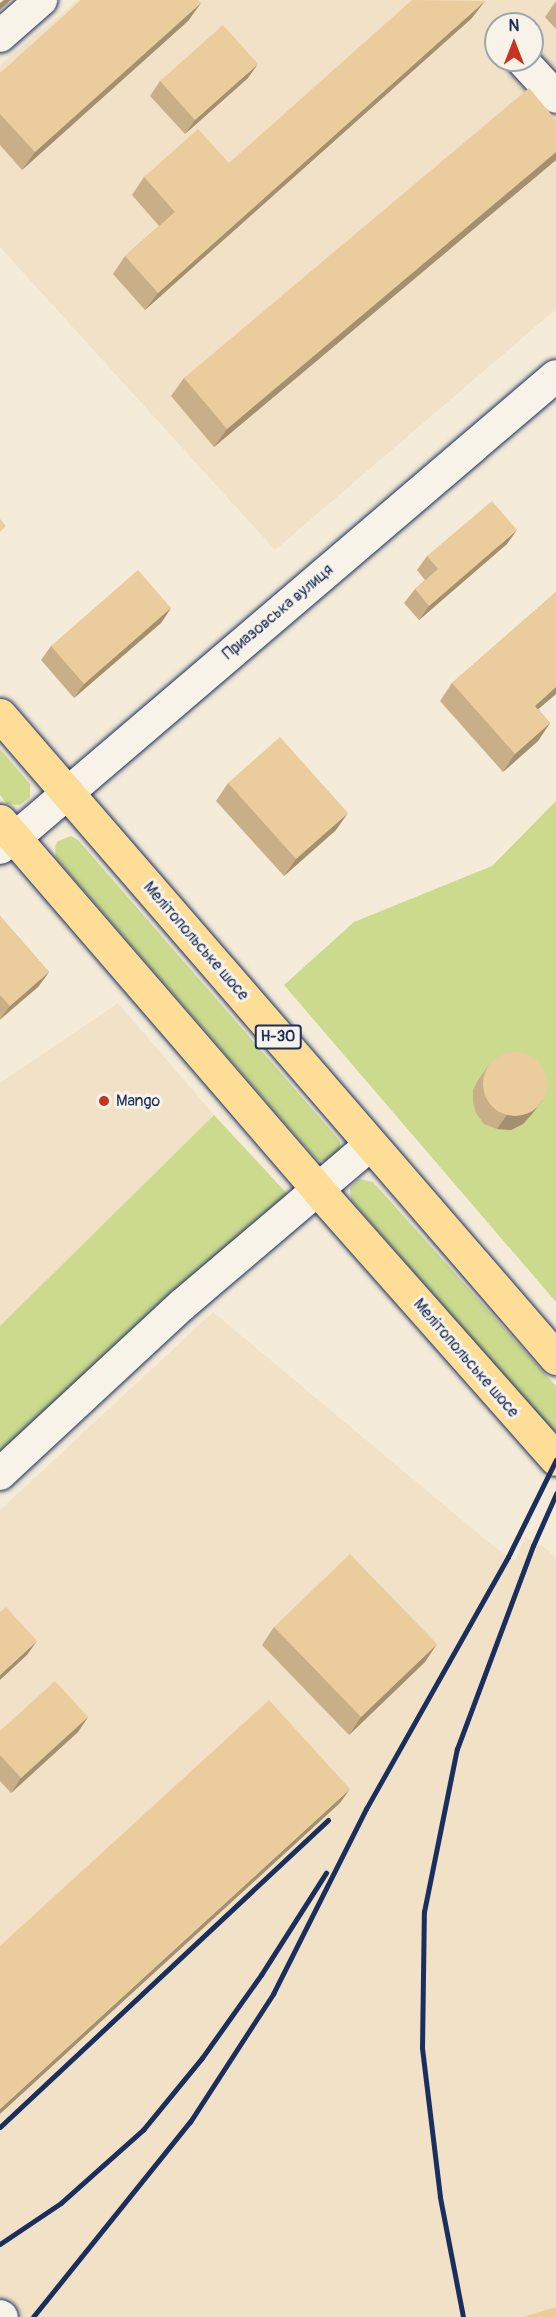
<!DOCTYPE html>
<html>
<head>
<meta charset="utf-8">
<style>
	body { margin:0 }
	#map { position:relative; width:556px; height:2317px; overflow:hidden; background:#f4ebd9; font-family:Pangolin,sans-serif }
	div>[style] { position:absolute }
	.built>* { inset:0; background:#f1e2c7 }
	.green>* { inset:0; background:#ccda8e }
	.roads { filter:drop-shadow(0 0 2px #1b2f5e) drop-shadow(0 0 2px #1b2f5e) }
	.minor>* { height:32px; margin:-16px; padding:0 16px; transform-origin:16px; border-radius:16px; background:#f7f3e8 }
	.major>* { height:33px; margin:-16.5px; padding:0 16.5px; transform-origin:16.5px; border-radius:16.5px; background:#fedd96 }
	.rail>* { height:4.5px; margin:-2.25px; padding:0 2.25px; transform-origin:2.25px; border-radius:2.25px; background:#1b2f5e }
	.wall>* { inset:0; background:#c9af87 }
	.shaded-wall>* { inset:0; background:#a48f6e }
	.building>* { inset:0; background:#eacc9d }
	.round { border-radius:50% }
	.dots>* { width:16px; height:16px; translate:-50% -50%; box-sizing:border-box; border:3px solid #f7f3e8; border-radius:50% }
	span { translate:-50% -50%; white-space:nowrap; text-align:center; line-height:1.15; -webkit-text-stroke:6px #f7f3e8; paint-order:stroke }
	.shield-label span { padding:2px 4px; background:#f7f3e8; border:2px solid; border-radius:4px; -webkit-text-stroke-width:0 }
	.shield-label { font-size:15px; color:#1b2f5e; font-weight:700 }
	.street-label { font-size:16px; color:#1b2f5e }
	.poi-label { font-size:16px; color:#1b2f5e }
	.left { translate:0 -50%; text-align:left }
	.north { position:absolute; left:484px; top:12px; width:60px; height:60px; box-sizing:border-box; background:#f7f3e8; border:2px solid #9fa5b1; border-radius:50%; rotate:0deg; font-size:16px; font-weight:700; line-height:24px; text-align:center; color:#1b2f5e }
	.north::after { content:''; display:block; margin:auto; width:21px; height:27px; background:#c8321e; clip-path:polygon(50% 0,100% 100%,50% 72%,0 100%) }
</style>
</head>
<body>
<div id="map">
	<div class="built">
		<div style="clip-path:polygon(evenodd,78px 0,556px 0,556px 309px,275px 550px,0 247px,0 65px,78px 0,496px 24px,532px 24px,532px 60px,496px 60px,496px 24px)"></div>
		<div style="clip-path:polygon(118px 1003px,214px 1115px,0 1326px,0 1083px)"></div>
		<div style="clip-path:polygon(213px 1312px,492px 1545px,515px 1561px,525px 1537px,547px 1549px,556px 1559px,556px 2317px,0 2317px,0 1510px)"></div>
	</div>
	<div class="green">
		<div style="clip-path:polygon(0 749px,30px 784px,30px 797px,20px 805px,7px 804px,0 795px)"></div>
		<div style="clip-path:polygon(556px 801px,556px 1302px,284px 985px,354px 922px,492px 866px)"></div>
		<div style="clip-path:polygon(71px 836px,78px 840px,340px 1141px,340px 1153px,330px 1162px,317px 1160px,56px 858px,55px 846px,58px 841px)"></div>
		<div style="clip-path:polygon(214px 1115px,291px 1198px,0 1462px,0 1326px)"></div>
		<div style="clip-path:polygon(359px 1179px,373px 1182px,556px 1386px,556px 1434px,351px 1200px,350px 1188px)"></div>
	</div>
	<div class="roads">
		<div class="minor">
			<div style="left:0;top:36px;width:55px;rotate:-41.3deg"></div>
			<div style="left:522px;top:60px;width:50px;rotate:47.4deg"></div>
			<div style="left:0;top:848px;width:18px;rotate:-34deg"></div>
			<div style="left:15px;top:838px;width:711px;rotate:-40.5deg"></div>
			<div style="left:0;top:1474px;width:248px;rotate:-42.9deg"></div>
			<div style="left:182px;top:1305px;width:248px;rotate:-40.4deg"></div>
			<div style="left:0;top:2316px;width:2px;rotate:27deg"></div>
		</div>
		<div class="major">
			<div style="left:0;top:715px;width:850px;rotate:49.15deg"></div>
			<div style="left:0;top:821px;width:487px;rotate:49.2deg"></div>
			<div style="left:318px;top:1190px;width:359px;rotate:48.5deg"></div>
		</div>
	</div>
	<div class="rail">
		<div style="left:0;top:2127px;width:449px;rotate:-43.1deg"></div>
		<div style="left:0;top:2244px;width:73px;rotate:-33.9deg"></div>
		<div style="left:61px;top:2203px;width:110px;rotate:-41.7deg"></div>
		<div style="left:143px;top:2130px;width:93px;rotate:-50.7deg"></div>
		<div style="left:202px;top:2058px;width:102px;rotate:-54.6deg"></div>
		<div style="left:261px;top:1975px;width:121px;rotate:-57.5deg"></div>
		<div style="left:33px;top:2317px;width:250px;rotate:-51.2deg"></div>
		<div style="left:190px;top:2122px;width:153px;rotate:-57deg"></div>
		<div style="left:273px;top:1994px;width:207px;rotate:-63.3deg"></div>
		<div style="left:366px;top:1809px;width:289px;rotate:-60.6deg"></div>
		<div style="left:508px;top:1557px;width:108px;rotate:-63.7deg"></div>
		<div style="left:463px;top:2317px;width:122px;rotate:-100.9deg"></div>
		<div style="left:440px;top:2197px;width:150px;rotate:-96.9deg"></div>
		<div style="left:422px;top:2048px;width:136px;rotate:-89.2deg"></div>
		<div style="left:424px;top:1912px;width:166px;rotate:-78.6deg"></div>
		<div style="left:457px;top:1749px;width:217px;rotate:-69.5deg"></div>
		<div style="left:533px;top:1546px;width:57px;rotate:-66.1deg"></div>
	</div>
	<div class="wall">
		<div style="clip-path:polygon(556px 1px,556px 29px,545px 17px)"></div>
		<div style="clip-path:polygon(201px 3px,188px 21px,22px 170px,0 145px,0 73px)"></div>
		<div style="clip-path:polygon(472px 18px,145px 310px,113px 274px,125px 256px,159px 226px,132px 195px,144px 177px,229px 163px)"></div>
		<div style="clip-path:polygon(248px 78px,185px 134px,150px 96px,160px 81px)"></div>
		<div style="clip-path:polygon(556px 120px,556px 160px,214px 447px,171px 396px,184px 378px)"></div>
		<div style="clip-path:polygon(507px 544px,419px 620px,404px 603px,415px 589px,425px 580px,417px 570px,427px 556px)"></div>
		<div style="clip-path:polygon(556px 592px,556px 694px,538px 709px,550px 723px,538px 741px,503px 772px,440px 701px,452px 683px)"></div>
		<div style="clip-path:polygon(171px 608px,161px 623px,74px 698px,41px 660px,51px 646px)"></div>
		<div style="clip-path:polygon(228px 783px,336px 830px,284px 876px,216px 801px)"></div>
		<div style="clip-path:polygon(0 916px,49px 972px,38px 987px,0 1020px)"></div>
		<div style="clip-path:polygon(488px 1066px,543px 1100px,532px 1114px,523px 1124px,511px 1130px,497px 1129px,484px 1124px,476px 1113px,473px 1102px,473px 1090px,478px 1080px)"></div>
		<div style="clip-path:polygon(274px 1627px,425px 1662px,349px 1735px,262px 1645px)"></div>
		<div style="clip-path:polygon(88px 1717px,78px 1732px,11px 1793px,0 1781px,0 1731px)"></div>
	</div>
	<div class="shaded-wall">
		<div style="clip-path:polygon(4px 0,11px 0,0 10px,0 3px)"></div>
		<div style="clip-path:polygon(485px 1px,472px 18px,145px 310px,158px 293px)"></div>
		<div style="clip-path:polygon(201px 3px,188px 21px,22px 170px,35px 152px)"></div>
		<div style="clip-path:polygon(258px 64px,248px 78px,185px 134px,195px 120px)"></div>
		<div style="clip-path:polygon(556px 152px,556px 160px,214px 447px,227px 429px)"></div>
		<div style="clip-path:polygon(517px 530px,507px 544px,419px 620px,429px 606px)"></div>
		<div style="clip-path:polygon(171px 608px,161px 623px,74px 698px,84px 684px)"></div>
		<div style="clip-path:polygon(556px 687px,556px 694px,522px 723px,535px 706px)"></div>
		<div style="clip-path:polygon(550px 723px,538px 741px,503px 772px,515px 754px)"></div>
		<div style="clip-path:polygon(348px 813px,336px 830px,284px 876px,296px 859px)"></div>
		<div style="clip-path:polygon(49px 972px,38px 987px,0 1019px,10px 1006px)"></div>
		<div style="clip-path:polygon(543px 1100px,532px 1114px,523px 1124px,511px 1130px,497px 1129px,507px 1115px)"></div>
		<div style="clip-path:polygon(37px 1641px,27px 1655px,0 1680px,0 1675px)"></div>
		<div style="clip-path:polygon(437px 1644px,425px 1662px,349px 1735px,361px 1717px)"></div>
		<div style="clip-path:polygon(88px 1717px,78px 1732px,11px 1793px,21px 1778px)"></div>
		<div style="clip-path:polygon(350px 1789px,340px 1803px,0 2114px,0 2109px)"></div>
	</div>
	<div class="building">
		<div style="clip-path:polygon(81px 0,198px 0,201px 3px,35px 152px,0 114px,0 73px)"></div>
		<div style="clip-path:polygon(412px 0,485px 1px,158px 293px,125px 256px,175px 212px,144px 177px,198px 129px,229px 163px)"></div>
		<div style="clip-path:polygon(223px 25px,258px 64px,195px 120px,160px 81px)"></div>
		<div style="clip-path:polygon(529px 88px,556px 120px,556px 152px,227px 429px,184px 378px)"></div>
		<div style="clip-path:polygon(492px 501px,517px 530px,429px 606px,415px 589px,438px 569px,427px 556px)"></div>
		<div style="clip-path:polygon(0 519px,6px 526px,0 532px)"></div>
		<div style="clip-path:polygon(138px 570px,171px 608px,84px 684px,51px 646px)"></div>
		<div style="clip-path:polygon(556px 592px,556px 687px,535px 706px,550px 723px,515px 754px,452px 683px)"></div>
		<div style="clip-path:polygon(280px 737px,348px 813px,296px 859px,228px 783px)"></div>
		<div style="clip-path:polygon(0 916px,49px 972px,10px 1006px,0 995px)"></div>
		<div class="round" style="left:483px;top:1052px;width:64px;height:64px"></div>
		<div style="clip-path:polygon(350px 1554px,437px 1644px,361px 1717px,274px 1627px)"></div>
		<div style="clip-path:polygon(6px 1607px,37px 1641px,0 1675px,0 1612px)"></div>
		<div style="clip-path:polygon(55px 1681px,88px 1717px,21px 1778px,0 1755px,0 1731px)"></div>
		<div style="clip-path:polygon(269px 1700px,350px 1789px,0 2109px,0 1946px)"></div>
		<div style="clip-path:polygon(556px 2307px,556px 2317px,523px 2317px)"></div>
	</div>
	<div class="dots">
		<div style="left:104px;top:1101px;background:#c8321e"></div>
	</div>
	<div class="shield-label">
		<span style="left:278px;top:1037px">Н-30</span>
	</div>
	<div class="street-label">
		<span style="left:278px;top:612px;rotate:-40deg">Приазовська вулиця</span>
		<span style="left:196px;top:941px;rotate:49deg">Мелітопольське шосе</span>
		<span style="left:466px;top:1358px;rotate:49deg">Мелітопольське шосе</span>
	</div>
	<div class="poi-label">
		<span class="left" style="left:116px;top:1101px">Mango</span>
	</div>
	<div class="north">N</div>
</div>
</body>
</html>
